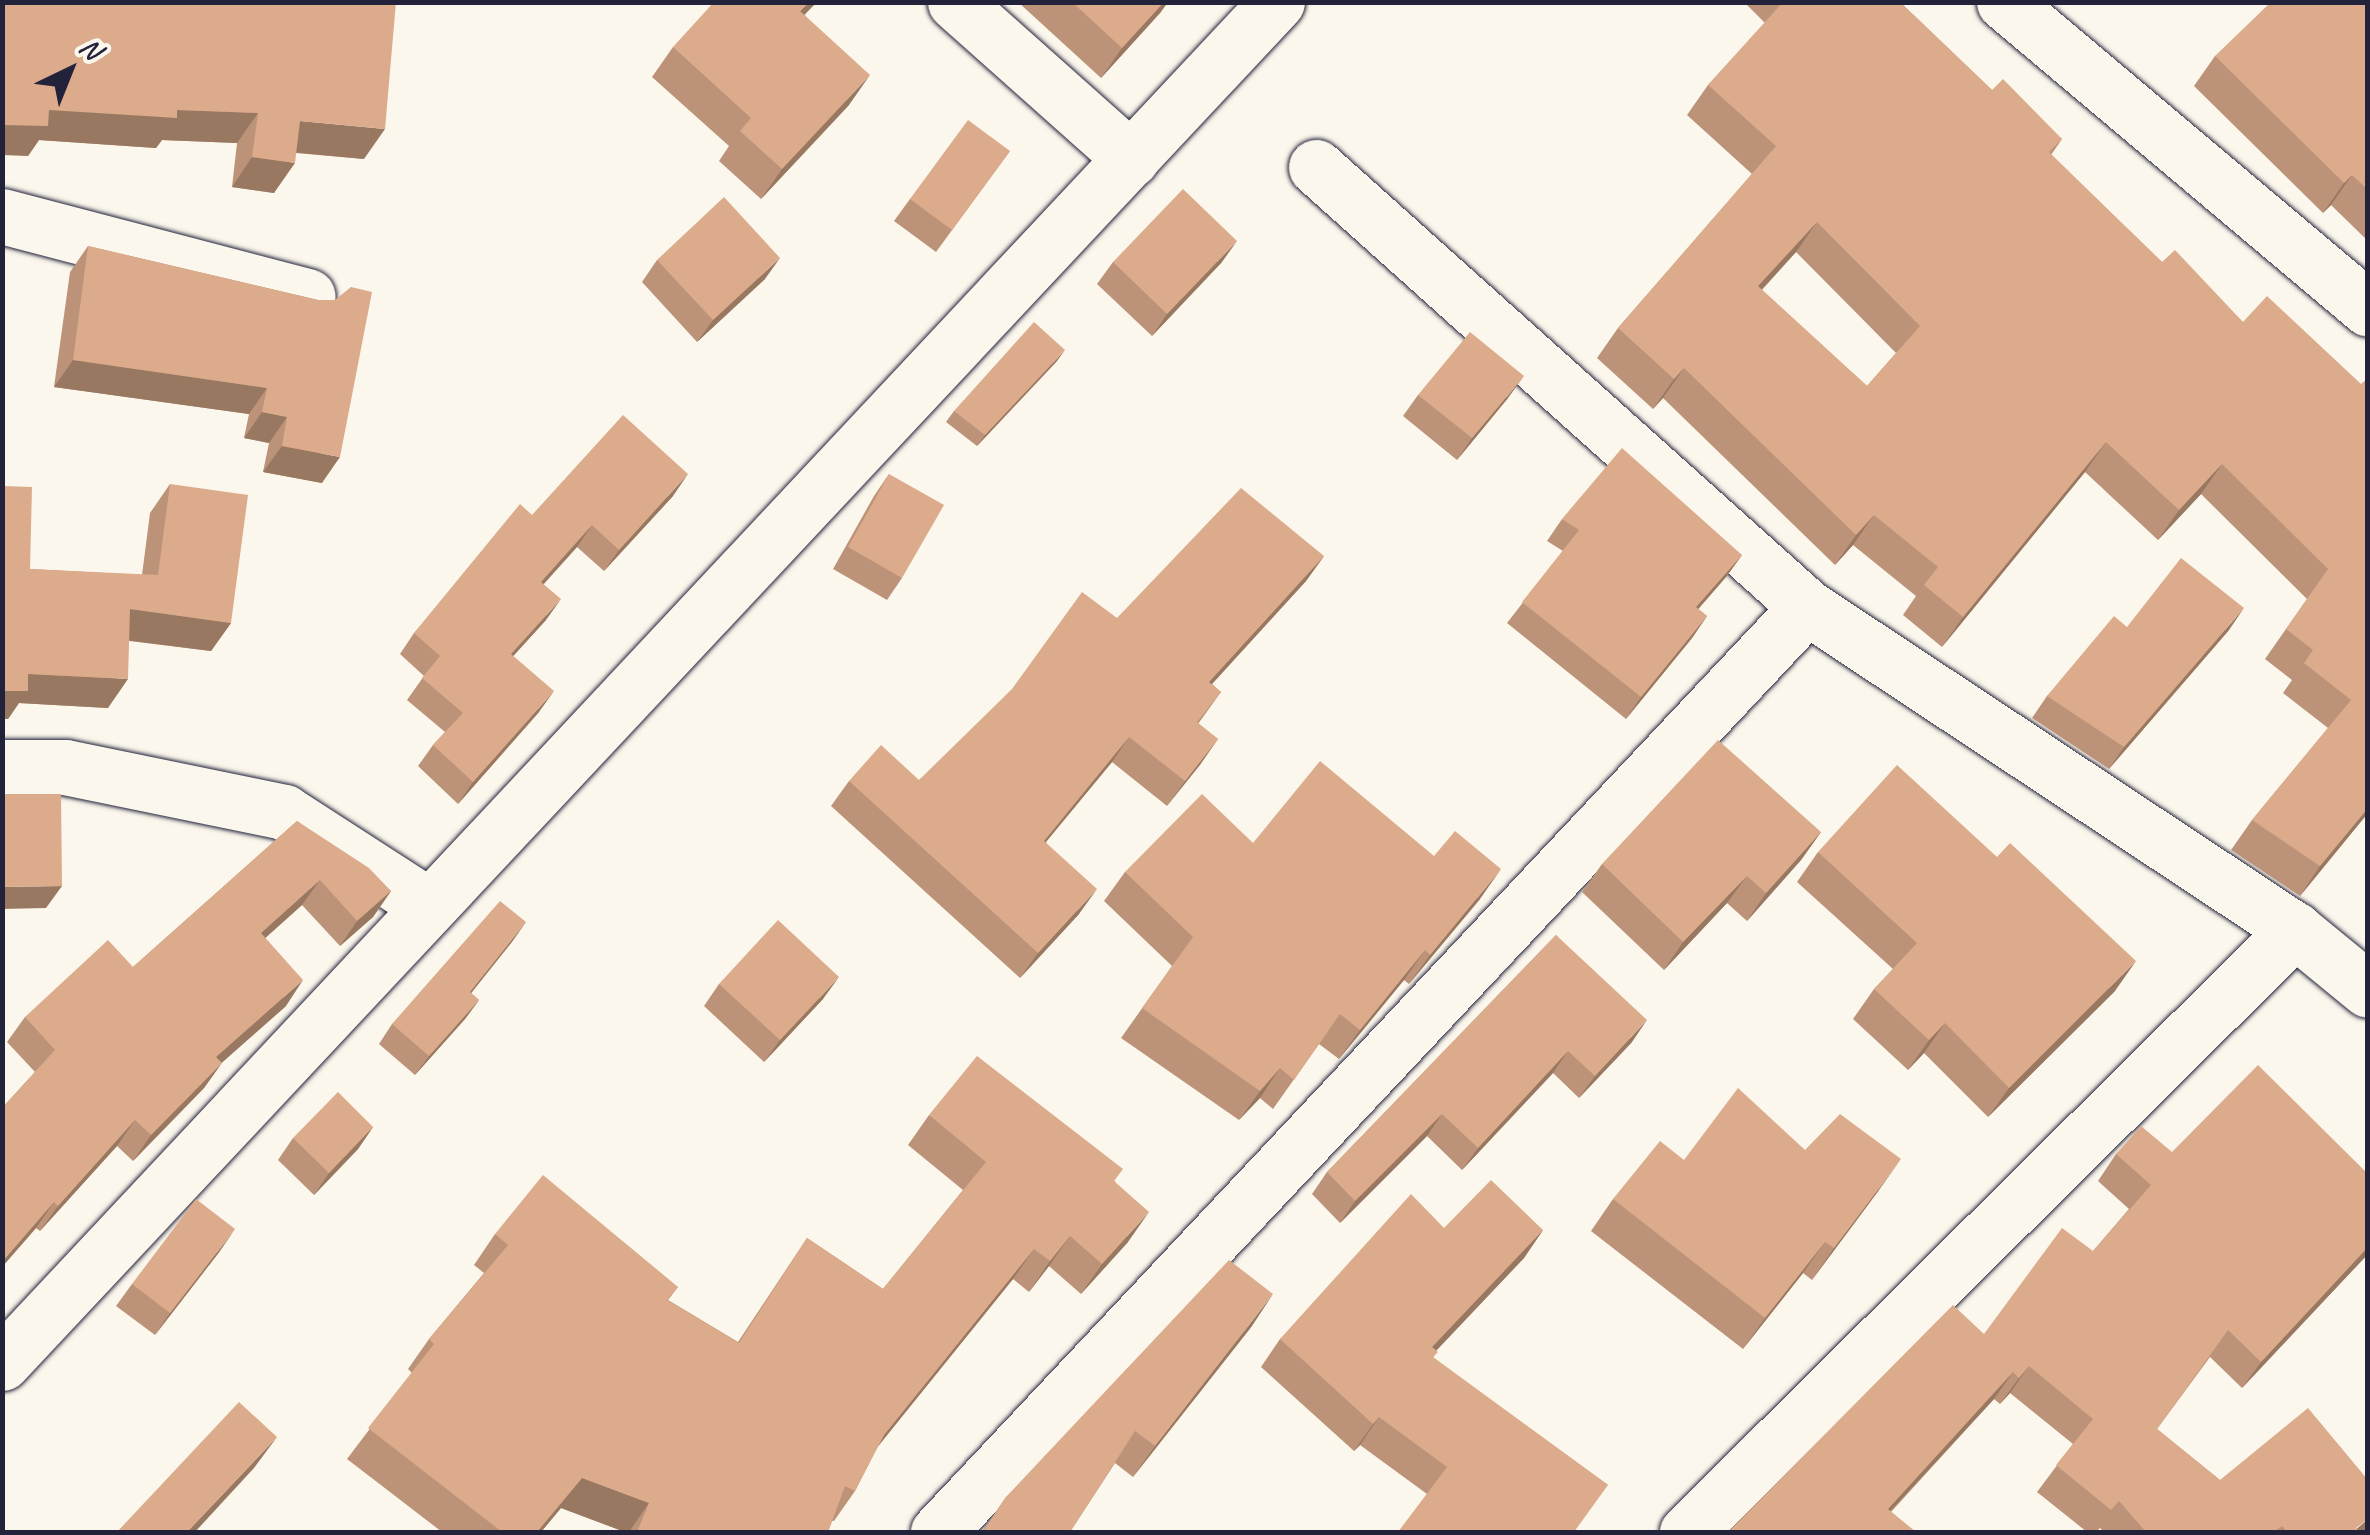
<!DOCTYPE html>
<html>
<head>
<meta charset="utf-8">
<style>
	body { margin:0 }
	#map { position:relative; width:2370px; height:1535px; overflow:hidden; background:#fbf7ec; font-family:Caveat,sans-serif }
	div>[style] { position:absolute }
	.roads { filter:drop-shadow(0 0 2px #22223b) drop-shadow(0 0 2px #22223b) }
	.minor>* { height:55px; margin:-27.5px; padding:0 27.5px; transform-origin:27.5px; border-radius:27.5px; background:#fbf7ec }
	.wall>* { inset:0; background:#bc9378 }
	.shaded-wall>* { inset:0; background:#997862 }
	.building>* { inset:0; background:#dbab8c }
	span { translate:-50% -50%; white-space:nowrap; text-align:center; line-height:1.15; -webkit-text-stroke:8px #fbf7ec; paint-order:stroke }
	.frame { position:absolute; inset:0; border:5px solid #22223b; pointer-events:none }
	.north { position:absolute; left:20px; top:20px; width:100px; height:100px; -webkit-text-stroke:8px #fbf7ec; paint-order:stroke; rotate:43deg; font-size:28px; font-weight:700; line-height:40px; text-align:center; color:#22223b }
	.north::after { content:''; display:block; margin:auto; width:35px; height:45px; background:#22223b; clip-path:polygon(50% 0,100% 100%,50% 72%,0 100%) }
</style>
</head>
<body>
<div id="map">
	<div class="roads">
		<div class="minor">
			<div style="left:955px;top:2px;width:236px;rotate:41.7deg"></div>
			<div style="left:2004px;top:2px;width:476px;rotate:40.1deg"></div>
			<div style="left:1316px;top:167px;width:659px;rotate:41.86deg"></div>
			<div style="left:1807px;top:607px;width:585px;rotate:33.5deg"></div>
			<div style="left:2295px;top:930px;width:94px;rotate:39.4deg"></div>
			<div style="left:2px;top:216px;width:316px;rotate:14.7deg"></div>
			<div style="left:2px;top:767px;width:63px"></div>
			<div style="left:65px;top:767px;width:224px;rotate:11.6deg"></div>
			<div style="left:284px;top:812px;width:171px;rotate:32.9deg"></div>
			<div style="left:2px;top:1363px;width:1865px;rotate:-46.87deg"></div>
			<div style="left:938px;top:1532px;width:1269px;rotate:-46.79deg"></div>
			<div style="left:1687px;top:1532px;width:856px;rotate:-44.72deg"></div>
		</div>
	</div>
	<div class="wall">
		<div style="clip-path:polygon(2px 2px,364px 159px,296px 153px,274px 193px,232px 187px,237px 143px,162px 140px,156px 148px,39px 140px,28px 156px)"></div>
		<div style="clip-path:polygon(1018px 2px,1168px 2px,1160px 13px,1101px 78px)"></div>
		<div style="clip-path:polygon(evenodd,1744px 2px,1900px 2px,1992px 90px,2062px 139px,2051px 155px,2162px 262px,2243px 322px,2361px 384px,2368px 813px,2300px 896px,2231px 850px,2252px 820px,2328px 728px,2283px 693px,2292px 680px,2265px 659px,2307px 599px,2201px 494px,2158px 540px,2085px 472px,1942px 647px,1903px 615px,1916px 596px,1853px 545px,1835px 565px,1663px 398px,1653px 409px,1597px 358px,1618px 328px,1752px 174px,1687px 115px,1708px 85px,1765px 23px,1744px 2px,1796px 252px,1896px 353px,1867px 386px,1762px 290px,1796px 252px)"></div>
		<div style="clip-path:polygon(2368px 2px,2368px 241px,2331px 205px,2323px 213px,2194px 86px,2215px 56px)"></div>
		<div style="clip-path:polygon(805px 15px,849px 105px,761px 199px,719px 161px,729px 146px,652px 77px,673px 47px)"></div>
		<div style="clip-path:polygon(1010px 151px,936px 252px,894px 221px,910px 199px)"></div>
		<div style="clip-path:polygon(88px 246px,318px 300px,322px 483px,263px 472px,269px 443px,244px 438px,249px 414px,54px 387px,70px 272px)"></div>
		<div style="clip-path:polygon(657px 260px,765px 279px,697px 342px,642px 282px)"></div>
		<div style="clip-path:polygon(1113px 262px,1222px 262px,1152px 336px,1097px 284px)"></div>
		<div style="clip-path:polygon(1057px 361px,977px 446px,946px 422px,954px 411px)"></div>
		<div style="clip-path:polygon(1418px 395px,1508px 398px,1457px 460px,1403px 416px)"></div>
		<div style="clip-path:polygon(889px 474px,902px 578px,887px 600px,833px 569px,874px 496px)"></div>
		<div style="clip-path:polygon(170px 484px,231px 623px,211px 651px,129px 641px,108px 708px,19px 703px,8px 719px,30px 569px,142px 575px,150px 513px)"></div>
		<div style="clip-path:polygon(673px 496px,604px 571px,577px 547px,544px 584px,546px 620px,513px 656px,539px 712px,458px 804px,418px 766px,433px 745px,445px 732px,407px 700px,424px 676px,400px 654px,414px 633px,532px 515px)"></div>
		<div style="clip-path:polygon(1562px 519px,1742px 555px,1726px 577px,1698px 609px,1707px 616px,1692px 638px,1626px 719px,1507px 623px,1563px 551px,1547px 541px)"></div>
		<div style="clip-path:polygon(1324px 556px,1306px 581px,1212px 684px,1221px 692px,1198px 724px,1218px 739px,1167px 806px,1112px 762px,1046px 842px,1079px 914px,1020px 978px,831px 806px,849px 781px,919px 780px,1117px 618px)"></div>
		<div style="clip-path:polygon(2127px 627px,2229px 630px,2109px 769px,2032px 718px,2047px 696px)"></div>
		<div style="clip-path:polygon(297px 821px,391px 891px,373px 917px,340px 946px,302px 905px,265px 938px,286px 1006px,222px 1062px,204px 1088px,133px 1161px,117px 1146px,40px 1231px,36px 1228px,2px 1267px,2px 1108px,35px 1072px,7px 1042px,25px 1017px,133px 967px)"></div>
		<div style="clip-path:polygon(1821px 832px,1801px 860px,1747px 921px,1727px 903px,1664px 970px,1582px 892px,1602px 864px)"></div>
		<div style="clip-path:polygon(1253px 843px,1480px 899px,1409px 984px,1404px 980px,1339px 1059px,1319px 1044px,1273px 1109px,1260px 1098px,1239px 1120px,1121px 1038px,1172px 966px,1104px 901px,1125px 872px)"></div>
		<div style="clip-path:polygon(1818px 852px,2115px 991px,1988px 1117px,1924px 1053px,1908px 1070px,1853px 1019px,1874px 989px,1893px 969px,1797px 882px)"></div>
		<div style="clip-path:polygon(526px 922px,471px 993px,479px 1000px,465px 1019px,415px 1075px,379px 1044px,392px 1024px)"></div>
		<div style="clip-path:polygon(1556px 935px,1632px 1042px,1579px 1098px,1553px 1073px,1462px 1170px,1427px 1136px,1340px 1223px,1312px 1194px,1327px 1172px)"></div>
		<div style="clip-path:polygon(719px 984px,823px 999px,764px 1062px,704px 1006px)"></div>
		<div style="clip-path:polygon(929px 1115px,1115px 1181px,1128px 1242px,1081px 1294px,1049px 1266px,1029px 1292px,1013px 1279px,878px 1446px,855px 1491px,834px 1521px,832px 1521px,828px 1532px,625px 1532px,561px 1508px,541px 1532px,442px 1532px,347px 1459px,412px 1373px,408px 1369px,429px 1339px,484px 1273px,474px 1265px,495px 1234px,678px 1287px,668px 1300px,738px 1342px,807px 1238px,883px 1289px,963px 1190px,908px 1145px)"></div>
		<div style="clip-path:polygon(373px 1127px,358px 1149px,314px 1195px,278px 1160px,293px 1138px)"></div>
		<div style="clip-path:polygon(1805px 1150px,1879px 1190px,1812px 1280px,1803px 1273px,1743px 1349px,1591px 1231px,1613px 1199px,1684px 1160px)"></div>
		<div style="clip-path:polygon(2172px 1152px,2368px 1174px,2368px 1254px,2242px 1388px,2210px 1357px,2157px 1429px,2220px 1480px,2365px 1532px,2104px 1532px,2100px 1528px,2096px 1532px,2087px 1532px,2037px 1492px,2073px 1444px,2010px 1393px,2000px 1404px,1994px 1399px,1891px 1512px,1728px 1532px,2093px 1251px,2129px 1209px,2098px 1181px,2116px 1154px)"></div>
		<div style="clip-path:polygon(1444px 1228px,1543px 1230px,1524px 1258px,1436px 1351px,1433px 1358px,1608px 1485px,1427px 1494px,1360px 1445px,1354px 1451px,1261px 1367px,1280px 1339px)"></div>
		<div style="clip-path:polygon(220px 1251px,155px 1335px,116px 1306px,132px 1284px)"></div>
		<div style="clip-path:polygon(1252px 1326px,1133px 1477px,1115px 1463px,1070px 1532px,982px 1532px,1006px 1497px)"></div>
	</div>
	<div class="shaded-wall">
		<div style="clip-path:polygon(809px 2px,817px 2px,779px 41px,800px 11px)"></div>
		<div style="clip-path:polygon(1164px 2px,1168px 2px,1160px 13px,1101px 78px,1122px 48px)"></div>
		<div style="clip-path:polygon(870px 75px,849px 105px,761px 199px,782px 169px)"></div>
		<div style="clip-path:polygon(49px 110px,177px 110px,258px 113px,237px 143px,162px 140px,156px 148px,39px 140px,28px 156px,2px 155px,2px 125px)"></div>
		<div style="clip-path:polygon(300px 121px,385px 129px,364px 159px,279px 151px)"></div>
		<div style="clip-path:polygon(252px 157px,295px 163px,274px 193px,232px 187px)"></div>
		<div style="clip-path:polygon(2352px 175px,2331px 205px,2323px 213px,2344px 183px)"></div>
		<div style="clip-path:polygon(1817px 222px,1796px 252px,1737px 316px,1758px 286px)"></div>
		<div style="clip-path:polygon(1237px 241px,1222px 262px,1152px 336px,1167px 314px)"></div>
		<div style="clip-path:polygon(780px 258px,765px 279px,697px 342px,713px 320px)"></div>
		<div style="clip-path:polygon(1065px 350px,1057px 361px,977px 446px,985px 435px)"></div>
		<div style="clip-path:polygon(73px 360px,267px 388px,249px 414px,54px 387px)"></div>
		<div style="clip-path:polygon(1684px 368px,1663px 398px,1653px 409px,1674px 379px)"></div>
		<div style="clip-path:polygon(1524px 376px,1508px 398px,1457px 460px,1472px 438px)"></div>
		<div style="clip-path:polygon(262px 412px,287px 417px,269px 443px,244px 438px)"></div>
		<div style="clip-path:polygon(2106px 442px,2085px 472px,1942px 647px,1963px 617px)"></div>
		<div style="clip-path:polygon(282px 446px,340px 457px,322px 483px,263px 472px)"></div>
		<div style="clip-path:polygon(2222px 464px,2201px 494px,2158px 540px,2179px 510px)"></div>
		<div style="clip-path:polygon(688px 474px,673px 496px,604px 571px,619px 550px)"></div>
		<div style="clip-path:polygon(1874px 515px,1853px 545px,1835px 565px,1856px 535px)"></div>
		<div style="clip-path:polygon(592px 525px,577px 547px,526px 603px,541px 582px)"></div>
		<div style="clip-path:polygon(1742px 555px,1726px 577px,1681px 629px,1696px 607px)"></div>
		<div style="clip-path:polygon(1324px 556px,1306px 581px,1191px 707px,1209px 682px)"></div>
		<div style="clip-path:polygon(561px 599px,546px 620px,496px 675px,511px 654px)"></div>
		<div style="clip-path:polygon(2244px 608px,2229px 630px,2109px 769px,2124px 747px)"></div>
		<div style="clip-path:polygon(130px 609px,231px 623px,211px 651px,110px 638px)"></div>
		<div style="clip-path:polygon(1707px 616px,1692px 638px,1626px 719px,1641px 697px)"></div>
		<div style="clip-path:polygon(28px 674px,128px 679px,108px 708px,19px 703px,8px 719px,2px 719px,2px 691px)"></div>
		<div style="clip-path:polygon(554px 691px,539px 712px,458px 804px,473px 782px)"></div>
		<div style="clip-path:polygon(1129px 737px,1112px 762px,1026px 866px,1044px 841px)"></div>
		<div style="clip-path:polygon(1218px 739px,1200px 765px,1167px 806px,1185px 781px)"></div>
		<div style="clip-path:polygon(2368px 808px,2368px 813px,2300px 896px,2320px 866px)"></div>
		<div style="clip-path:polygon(1821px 832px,1801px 860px,1747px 921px,1766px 893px)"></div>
		<div style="clip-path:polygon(1501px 869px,1480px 899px,1409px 984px,1430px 955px)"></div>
		<div style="clip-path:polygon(1747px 876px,1727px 903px,1664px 970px,1683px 942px)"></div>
		<div style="clip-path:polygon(320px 880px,302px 905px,243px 958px,261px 933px)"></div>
		<div style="clip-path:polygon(62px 886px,46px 908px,2px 909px,2px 887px)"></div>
		<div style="clip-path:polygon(1097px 889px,1079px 914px,1020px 978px,1038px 953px)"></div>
		<div style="clip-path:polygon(391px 891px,373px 917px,340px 946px,357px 921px)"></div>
		<div style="clip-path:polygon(526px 922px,512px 942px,456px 1012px,470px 992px)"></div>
		<div style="clip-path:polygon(1425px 950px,1404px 980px,1339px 1059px,1360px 1030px)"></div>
		<div style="clip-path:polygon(2136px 961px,2115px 991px,1988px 1117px,2009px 1088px)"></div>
		<div style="clip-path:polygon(839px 977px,823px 999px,764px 1062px,780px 1040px)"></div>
		<div style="clip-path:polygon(303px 980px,286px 1006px,199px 1083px,216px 1057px)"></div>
		<div style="clip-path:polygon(479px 1000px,465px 1019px,415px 1075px,429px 1056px)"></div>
		<div style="clip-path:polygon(1647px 1020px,1632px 1042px,1579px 1098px,1595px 1076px)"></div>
		<div style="clip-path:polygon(1945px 1023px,1924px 1053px,1908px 1070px,1929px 1040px)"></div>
		<div style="clip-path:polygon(1568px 1051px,1553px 1073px,1462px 1170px,1478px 1148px)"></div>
		<div style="clip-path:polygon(222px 1063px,204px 1088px,133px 1161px,151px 1135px)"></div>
		<div style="clip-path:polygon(1280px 1068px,1260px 1098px,1239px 1120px,1260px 1091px)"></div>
		<div style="clip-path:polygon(1442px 1114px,1427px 1136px,1340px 1223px,1355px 1201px)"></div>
		<div style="clip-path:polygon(135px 1120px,117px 1146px,40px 1231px,58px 1206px)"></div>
		<div style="clip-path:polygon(373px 1127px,358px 1149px,314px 1195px,329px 1173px)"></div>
		<div style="clip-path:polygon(1901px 1159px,1879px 1190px,1812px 1280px,1834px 1248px)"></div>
		<div style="clip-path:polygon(54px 1202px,36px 1228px,2px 1267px,2px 1262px)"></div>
		<div style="clip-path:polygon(1149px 1212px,1128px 1242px,1081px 1294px,1102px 1264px)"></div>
		<div style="clip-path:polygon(235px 1229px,220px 1251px,155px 1335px,170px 1313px)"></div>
		<div style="clip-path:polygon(1543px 1230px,1524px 1258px,1413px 1375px,1432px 1347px)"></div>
		<div style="clip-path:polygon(1070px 1236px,1049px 1266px,1029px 1292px,1050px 1261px)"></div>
		<div style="clip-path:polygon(1825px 1242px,1803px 1273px,1743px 1349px,1765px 1318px)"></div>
		<div style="clip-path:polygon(2368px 1247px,2368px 1254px,2242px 1388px,2261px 1362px)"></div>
		<div style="clip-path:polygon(1034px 1249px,1013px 1279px,863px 1465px,884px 1435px)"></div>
		<div style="clip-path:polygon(1273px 1294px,1252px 1326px,1133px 1477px,1155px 1446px)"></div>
		<div style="clip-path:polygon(2029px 1366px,2010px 1393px,2000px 1404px,2019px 1378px)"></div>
		<div style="clip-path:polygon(2013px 1372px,1994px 1399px,1871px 1532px,1888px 1509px)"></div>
		<div style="clip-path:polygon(1379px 1417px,1360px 1445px,1354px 1451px,1373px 1424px)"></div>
		<div style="clip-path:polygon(277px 1437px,254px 1468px,195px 1532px,187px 1532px)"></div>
		<div style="clip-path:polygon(582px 1478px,649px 1503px,629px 1532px,625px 1532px,561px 1508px,541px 1532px,537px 1532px)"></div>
		<div style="clip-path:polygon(2368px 1519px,2368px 1530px,2365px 1532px,2353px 1532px)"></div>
	</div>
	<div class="building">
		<div style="clip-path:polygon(2px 2px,396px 2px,385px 129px,300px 121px,295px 163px,252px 157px,258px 113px,177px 110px,177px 118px,49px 110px,48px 126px,2px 125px)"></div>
		<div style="clip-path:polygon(714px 2px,809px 2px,800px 11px,870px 75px,782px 169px,740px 131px,751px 118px,673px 47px)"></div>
		<div style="clip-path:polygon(1072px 2px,1164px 2px,1122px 48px)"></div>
		<div style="clip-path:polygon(evenodd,1783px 2px,1900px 2px,1992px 90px,2003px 79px,2062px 139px,2049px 152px,2162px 262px,2175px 250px,2243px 322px,2267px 296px,2361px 384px,2368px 378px,2368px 808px,2320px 866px,2252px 820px,2351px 700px,2304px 663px,2313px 650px,2286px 629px,2328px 569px,2222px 464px,2179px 510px,2106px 442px,1963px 617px,1924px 585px,1938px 567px,1874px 515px,1856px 535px,1684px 368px,1674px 379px,1618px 328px,1776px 146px,1708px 85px,1783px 2px,1817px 222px,1920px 326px,1867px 386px,1758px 286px,1817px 222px)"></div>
		<div style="clip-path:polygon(2271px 2px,2368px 2px,2368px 190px,2352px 175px,2344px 183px,2215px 56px)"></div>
		<div style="clip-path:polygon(968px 120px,1010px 151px,952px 230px,910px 199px)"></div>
		<div style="clip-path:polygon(1183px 189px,1237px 241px,1167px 314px,1113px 262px)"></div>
		<div style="clip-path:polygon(724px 197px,780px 258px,713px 320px,657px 260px)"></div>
		<div style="clip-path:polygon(88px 246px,318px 300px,335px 300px,351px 287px,372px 292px,340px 457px,282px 446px,287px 417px,262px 412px,267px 388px,73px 360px)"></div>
		<div style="clip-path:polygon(1034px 322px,1065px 350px,985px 435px,954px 411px)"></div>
		<div style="clip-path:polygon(1470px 332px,1524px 376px,1472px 438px,1418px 395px)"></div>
		<div style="clip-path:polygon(623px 415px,688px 474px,619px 550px,592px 525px,541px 582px,561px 599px,511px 654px,554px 691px,473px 782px,433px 745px,463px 713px,422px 678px,440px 656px,414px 633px,520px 504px,532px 515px)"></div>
		<div style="clip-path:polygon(1622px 448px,1742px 555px,1696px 607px,1707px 616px,1641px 697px,1522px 602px,1579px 530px,1562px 519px)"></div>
		<div style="clip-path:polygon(889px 474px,944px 505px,902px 578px,848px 547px)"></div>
		<div style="clip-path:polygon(170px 484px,248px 495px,231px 623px,130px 609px,128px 679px,28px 674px,28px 691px,2px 691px,2px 486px,32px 487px,30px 569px,158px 575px)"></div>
		<div style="clip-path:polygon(1241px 488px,1324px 556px,1209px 682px,1221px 692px,1197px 722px,1218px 739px,1185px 781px,1129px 737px,1044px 841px,1097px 889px,1038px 953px,849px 781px,881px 745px,919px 780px,1012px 689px,1082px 592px,1117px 618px)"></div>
		<div style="clip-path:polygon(2181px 558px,2244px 608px,2124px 747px,2047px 696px,2114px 616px,2127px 627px)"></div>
		<div style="clip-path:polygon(1718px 740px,1821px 832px,1766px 893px,1747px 876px,1683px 942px,1602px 864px)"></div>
		<div style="clip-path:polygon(1320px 761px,1434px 856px,1455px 831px,1501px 869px,1430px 955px,1425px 950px,1360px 1030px,1340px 1014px,1294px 1080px,1280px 1068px,1260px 1091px,1142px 1008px,1193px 937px,1125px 872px,1202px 794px,1253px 843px)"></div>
		<div style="clip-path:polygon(1897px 765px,1997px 857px,2010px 843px,2136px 961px,2009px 1088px,1945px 1023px,1929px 1040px,1874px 989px,1917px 943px,1818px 852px)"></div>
		<div style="clip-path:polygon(2px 794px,61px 794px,62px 886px,2px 887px)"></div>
		<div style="clip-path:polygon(297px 821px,369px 868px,391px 891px,357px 921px,320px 880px,261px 933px,303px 980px,216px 1057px,222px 1063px,151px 1135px,135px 1120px,58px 1206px,54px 1202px,2px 1262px,2px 1108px,55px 1050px,25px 1017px,108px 940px,133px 967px)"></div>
		<div style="clip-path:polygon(500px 901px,526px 922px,470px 992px,479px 1000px,429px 1056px,392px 1024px)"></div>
		<div style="clip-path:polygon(778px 920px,839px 977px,780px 1040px,719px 984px)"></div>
		<div style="clip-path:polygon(1556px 935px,1647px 1020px,1595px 1076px,1568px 1051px,1478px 1148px,1442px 1114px,1355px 1201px,1327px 1172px)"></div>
		<div style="clip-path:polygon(977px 1056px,1123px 1169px,1114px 1181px,1149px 1212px,1102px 1264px,1070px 1236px,1050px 1261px,1034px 1249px,884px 1435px,855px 1491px,845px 1486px,828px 1532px,637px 1532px,649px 1503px,582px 1478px,537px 1532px,502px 1532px,368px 1428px,434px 1344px,429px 1339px,508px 1245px,495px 1234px,543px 1175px,678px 1287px,667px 1300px,739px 1343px,807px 1238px,883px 1289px,986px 1162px,929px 1115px)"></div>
		<div style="clip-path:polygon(2258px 1065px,2368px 1174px,2368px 1247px,2261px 1362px,2228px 1330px,2157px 1429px,2220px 1480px,2308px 1408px,2368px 1480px,2368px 1519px,2356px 1528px,2360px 1532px,2287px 1532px,2282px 1526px,2274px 1532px,2146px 1532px,2119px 1501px,2111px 1510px,2056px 1465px,2093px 1419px,2029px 1366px,2019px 1378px,2013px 1372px,1888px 1509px,1916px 1532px,1728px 1532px,1953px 1305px,1984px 1334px,2062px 1228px,2093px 1251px,2151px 1185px,2116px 1154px,2141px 1126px,2172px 1152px)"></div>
		<div style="clip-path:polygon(1738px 1088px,1805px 1150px,1840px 1114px,1901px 1159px,1834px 1248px,1825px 1242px,1765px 1318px,1613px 1199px,1660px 1141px,1684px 1160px)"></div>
		<div style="clip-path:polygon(338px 1092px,373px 1127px,329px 1173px,293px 1138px)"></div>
		<div style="clip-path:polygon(1491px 1180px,1543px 1230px,1432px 1347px,1438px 1352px,1433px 1357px,1608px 1485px,1574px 1532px,1398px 1532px,1447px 1467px,1379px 1417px,1373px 1424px,1280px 1339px,1411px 1194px,1444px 1228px)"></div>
		<div style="clip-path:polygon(196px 1199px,235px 1229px,170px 1313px,132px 1284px)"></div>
		<div style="clip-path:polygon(1229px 1260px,1273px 1294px,1155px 1446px,1135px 1431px,1070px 1532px,983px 1532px,1006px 1497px)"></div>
		<div style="clip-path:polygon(239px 1402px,277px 1437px,187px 1532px,117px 1532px)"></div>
	</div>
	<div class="frame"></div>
	<div class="north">N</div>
</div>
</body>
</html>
